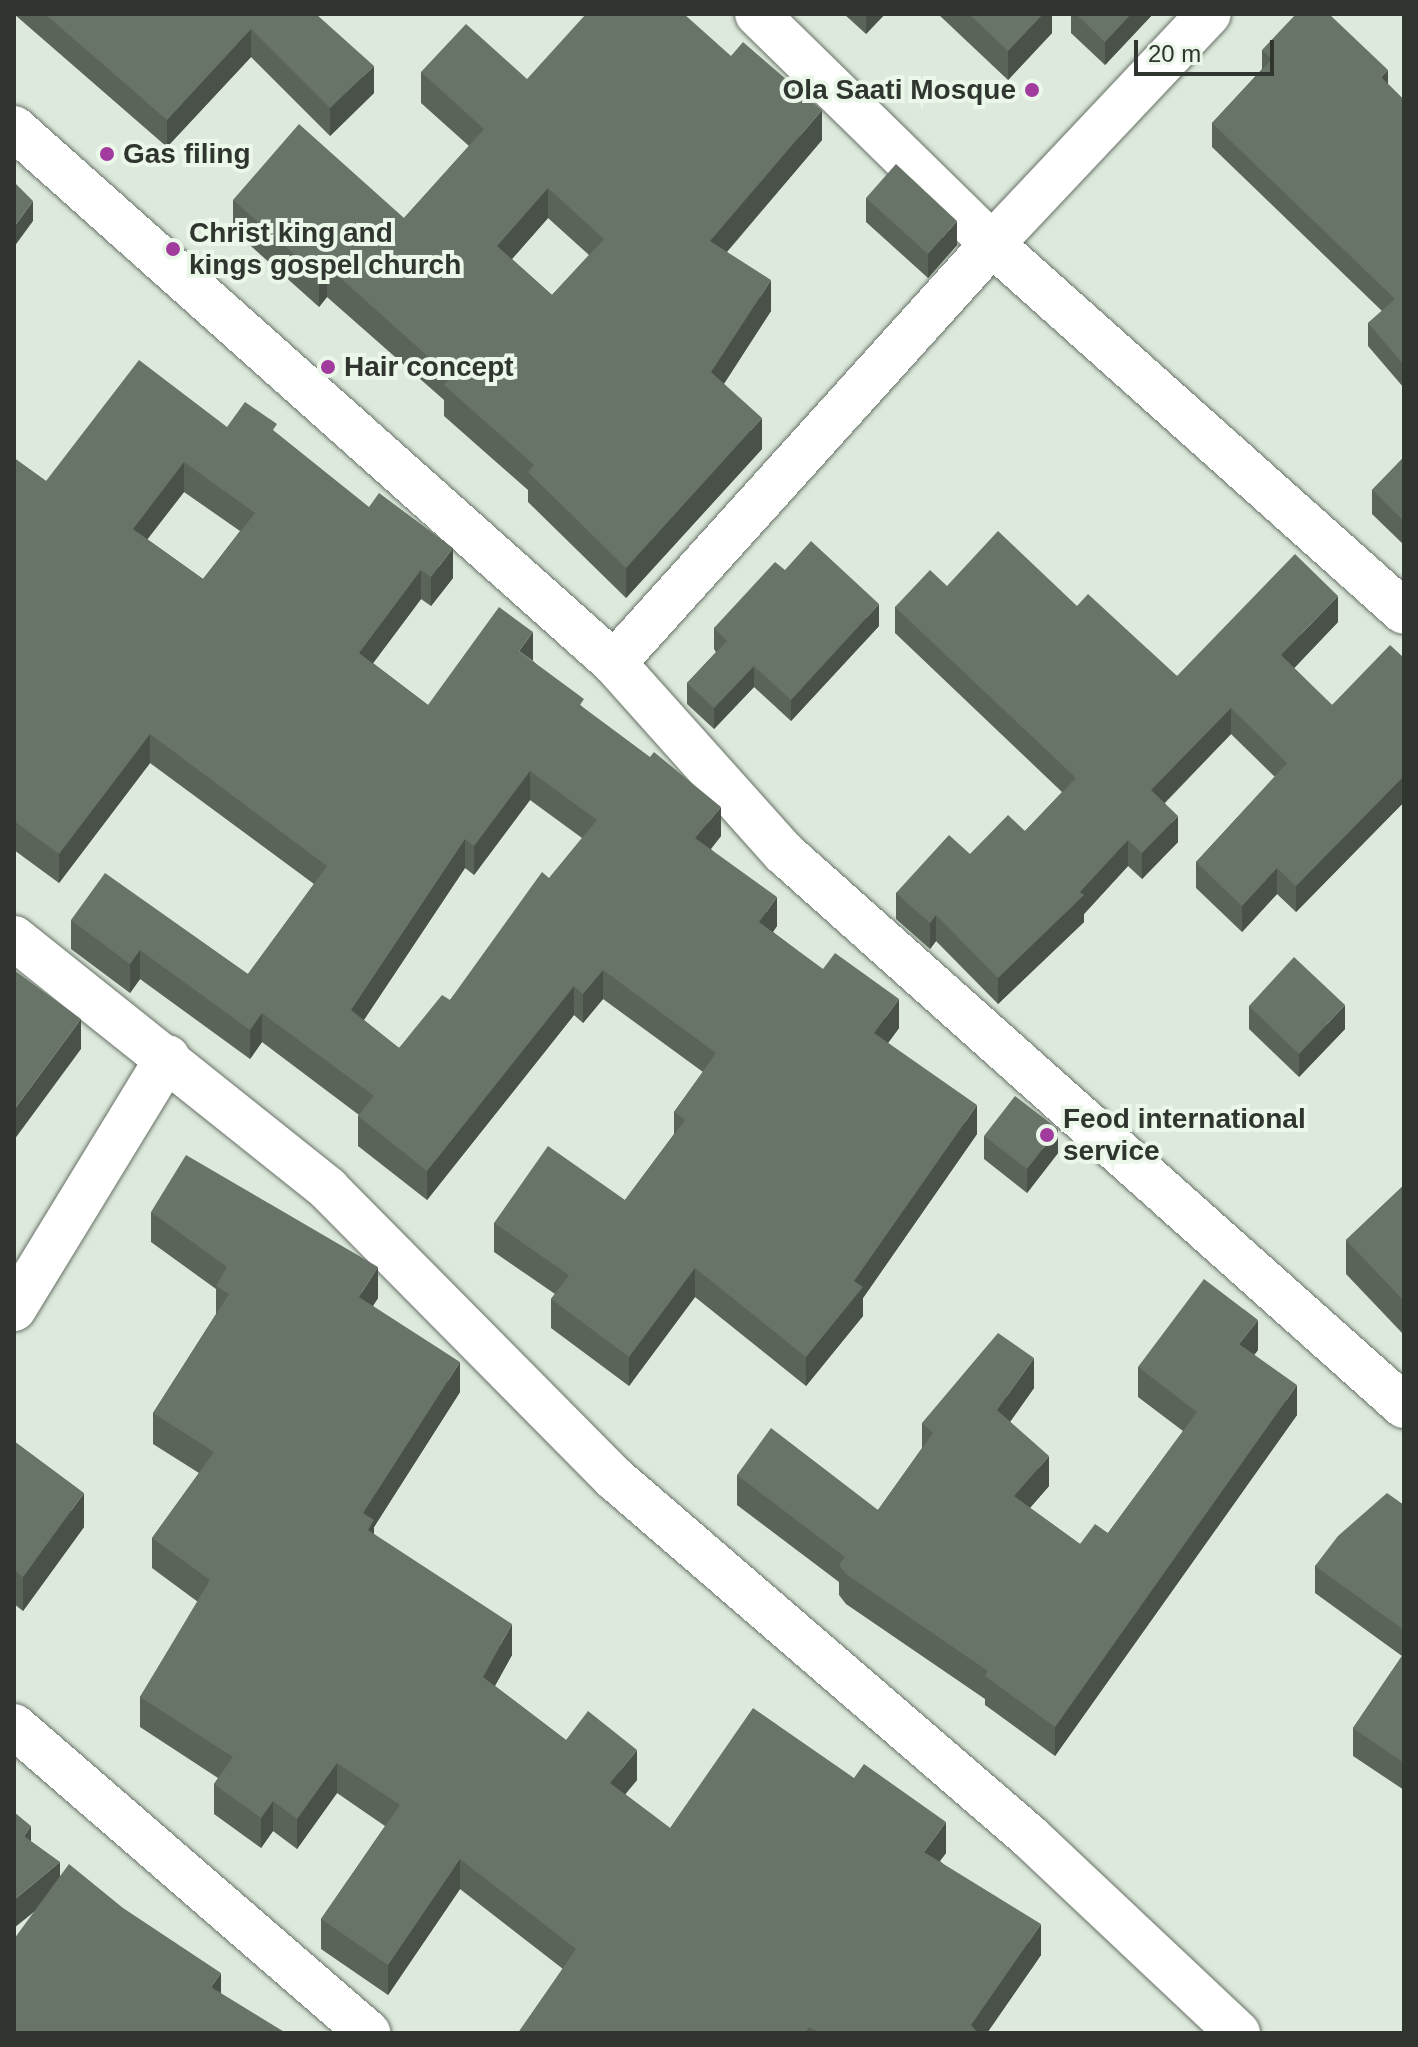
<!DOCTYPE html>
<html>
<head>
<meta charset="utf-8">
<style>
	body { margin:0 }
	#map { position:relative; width:1418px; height:2047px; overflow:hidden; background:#dde9dc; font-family:Arial,sans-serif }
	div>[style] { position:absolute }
	.roads { filter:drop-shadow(0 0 2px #667165) drop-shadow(0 0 2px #667165) }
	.minor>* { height:44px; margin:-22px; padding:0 22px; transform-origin:22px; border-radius:22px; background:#fff }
	.wall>* { inset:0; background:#5a6459 }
	.shaded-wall>* { inset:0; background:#4a5149 }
	.building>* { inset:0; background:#697468 }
	.dots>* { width:22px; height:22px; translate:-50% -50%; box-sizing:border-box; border:4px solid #eaf7e9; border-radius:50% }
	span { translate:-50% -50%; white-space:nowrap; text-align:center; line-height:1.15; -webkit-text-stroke:8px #eaf7e9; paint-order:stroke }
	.poi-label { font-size:28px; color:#30352f; font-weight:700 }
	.right { translate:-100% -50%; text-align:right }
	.left { translate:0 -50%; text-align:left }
	.frame { position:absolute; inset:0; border:16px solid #30352f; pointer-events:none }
	.scale { position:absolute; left:1134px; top:40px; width:140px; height:36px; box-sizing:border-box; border:4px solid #30352f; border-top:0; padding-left:10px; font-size:24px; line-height:28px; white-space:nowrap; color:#30352f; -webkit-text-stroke:6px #eaf7e9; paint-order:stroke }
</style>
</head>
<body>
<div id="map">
	<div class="roads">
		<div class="minor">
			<div style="left:757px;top:14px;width:329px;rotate:44.4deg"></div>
			<div style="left:992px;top:244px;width:552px;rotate:41.77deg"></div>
			<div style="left:14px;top:128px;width:804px;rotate:41.72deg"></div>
			<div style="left:614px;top:663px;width:255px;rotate:48.2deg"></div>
			<div style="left:784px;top:853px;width:831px;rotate:41.73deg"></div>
			<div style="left:614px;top:663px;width:564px;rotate:-47.94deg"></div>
			<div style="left:992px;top:244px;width:316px;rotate:-46.7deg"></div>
			<div style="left:14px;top:938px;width:402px;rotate:38.6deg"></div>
			<div style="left:328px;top:1189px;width:407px;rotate:45.3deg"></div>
			<div style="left:614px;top:1478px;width:549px;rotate:40.79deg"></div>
			<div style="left:1030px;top:1837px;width:286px;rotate:43.3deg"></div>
			<div style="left:14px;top:1309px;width:295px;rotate:-58.6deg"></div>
			<div style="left:14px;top:1726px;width:469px;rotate:40.9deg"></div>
		</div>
	</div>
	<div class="wall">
		<div style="clip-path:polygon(14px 14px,316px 14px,374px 93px,330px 136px,251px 57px,167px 147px)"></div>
		<div style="clip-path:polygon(844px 14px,885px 14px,866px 34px)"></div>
		<div style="clip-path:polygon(938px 14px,1052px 14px,1052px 33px,1008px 80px)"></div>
		<div style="clip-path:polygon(1071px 14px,1153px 14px,1105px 65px,1071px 33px)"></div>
		<div style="clip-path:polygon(1262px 50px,1388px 84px,1404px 100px,1404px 388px,1368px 346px,1368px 323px,1382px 311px,1212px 147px,1212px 123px,1262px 69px)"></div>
		<div style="clip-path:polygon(evenodd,421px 72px,527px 79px,822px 140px,727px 252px,771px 311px,724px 384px,762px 449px,626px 598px,528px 502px,528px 490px,444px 416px,444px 400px,327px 297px,319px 307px,233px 230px,233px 200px,404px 218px,469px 146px,421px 103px,421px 72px,548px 218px,589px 255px,552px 295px,512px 259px,548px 218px)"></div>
		<div style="clip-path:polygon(866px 198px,957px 245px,928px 278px,866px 222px)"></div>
		<div style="clip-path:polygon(evenodd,227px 427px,277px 434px,453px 578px,431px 606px,421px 599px,373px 663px,428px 705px,533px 661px,721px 836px,711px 849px,777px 926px,773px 932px,899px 1028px,888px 1043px,977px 1134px,863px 1298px,863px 1316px,806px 1386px,695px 1297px,629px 1386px,551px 1328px,551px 1299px,555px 1294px,494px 1252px,494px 1223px,625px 1200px,674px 1134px,674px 1112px,703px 1072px,603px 999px,583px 1023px,574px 1015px,427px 1200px,358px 1146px,358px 1116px,359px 1115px,262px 1042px,250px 1059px,140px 979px,130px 993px,71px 949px,71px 920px,248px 974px,314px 884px,150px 763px,59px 883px,14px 850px,14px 458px,46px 481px,227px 427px,184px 492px,240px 531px,203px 579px,147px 539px,184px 492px,227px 427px,530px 800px,582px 838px,450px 1000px,399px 1048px,364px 1020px,465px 868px,474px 875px,530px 800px)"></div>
		<div style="clip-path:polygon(1404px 457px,1404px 542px,1403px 544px,1372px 514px,1372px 490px)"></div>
		<div style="clip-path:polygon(785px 570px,879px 626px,791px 721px,754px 687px,714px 729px,687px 704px,687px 683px,716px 652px,714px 649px,714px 628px)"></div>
		<div style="clip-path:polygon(947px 586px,1077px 606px,1177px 676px,1338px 622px,1294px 668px,1332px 705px,1404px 658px,1404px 802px,1296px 912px,1277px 894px,1242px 932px,1196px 888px,1196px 862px,1275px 777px,1231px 734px,1165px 803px,1178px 842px,1142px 879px,1128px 866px,1084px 914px,1084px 922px,998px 1004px,936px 941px,930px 949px,896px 919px,896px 893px,970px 854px,1025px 831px,1062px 792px,895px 633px,895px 607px)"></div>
		<div style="clip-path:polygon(1249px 1006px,1345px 1029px,1299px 1077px,1249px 1029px)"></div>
		<div style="clip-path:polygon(984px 1136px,1058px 1153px,1027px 1193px,984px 1159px)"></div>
		<div style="clip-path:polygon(1404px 1185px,1404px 1335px,1346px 1274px,1346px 1240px)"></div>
		<div style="clip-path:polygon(151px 1212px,378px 1298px,373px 1306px,460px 1392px,374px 1527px,374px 1534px,512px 1655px,495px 1686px,566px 1740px,637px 1780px,625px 1794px,670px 1828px,946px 1853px,940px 1861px,1041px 1955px,987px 2033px,518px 2033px,563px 1969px,460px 1889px,388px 1995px,321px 1949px,321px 1919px,385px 1826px,337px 1793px,297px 1849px,273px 1831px,261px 1848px,214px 1814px,214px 1784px,218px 1778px,140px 1727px,140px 1697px,198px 1602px,152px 1568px,152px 1538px,199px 1473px,153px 1444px,153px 1413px,216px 1314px,216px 1289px,151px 1242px)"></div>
		<div style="clip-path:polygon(1258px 1350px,1254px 1355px,1297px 1415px,1055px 1756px,985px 1705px,985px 1699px,846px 1604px,839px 1595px,839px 1582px,737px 1505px,737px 1475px,878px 1510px,922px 1448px,922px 1423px,1034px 1388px,1010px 1422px,1049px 1486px,1030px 1508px,1080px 1544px,1108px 1533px,1183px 1431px,1138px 1397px,1138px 1367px)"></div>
		<div style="clip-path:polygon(14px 1441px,84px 1527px,23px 1611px,14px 1604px)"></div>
		<div style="clip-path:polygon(1404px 1505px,1404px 1790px,1353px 1756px,1353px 1728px,1402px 1656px,1315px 1593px,1315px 1566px)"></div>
	</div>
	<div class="shaded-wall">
		<div style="clip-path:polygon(866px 14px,885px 14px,866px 34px)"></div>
		<div style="clip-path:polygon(1043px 14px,1052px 14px,1052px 33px,1008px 80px,1008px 51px)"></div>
		<div style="clip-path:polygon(1131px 14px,1153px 14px,1105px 65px,1105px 42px)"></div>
		<div style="clip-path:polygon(251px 29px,251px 57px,167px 147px,167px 120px)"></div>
		<div style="clip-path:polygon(374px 66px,374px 93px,330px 136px,330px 108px)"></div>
		<div style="clip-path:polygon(1388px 70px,1388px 94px,1381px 77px)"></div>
		<div style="clip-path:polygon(822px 110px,822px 140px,710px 271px,710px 241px)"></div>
		<div style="clip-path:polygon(548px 188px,548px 218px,497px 276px,497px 246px)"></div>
		<div style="clip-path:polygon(33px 201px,33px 221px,14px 247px,14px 227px)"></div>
		<div style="clip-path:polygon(957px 221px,957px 245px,928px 278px,928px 254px)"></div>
		<div style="clip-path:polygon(327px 266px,327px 297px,319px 307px,319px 276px)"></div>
		<div style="clip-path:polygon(771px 280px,771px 311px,711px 403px,711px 372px)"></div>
		<div style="clip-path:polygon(762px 418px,762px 449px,626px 598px,626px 568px)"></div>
		<div style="clip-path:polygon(184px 462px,184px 492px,133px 558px,133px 529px)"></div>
		<div style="clip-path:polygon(1404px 518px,1404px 542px,1403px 544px,1403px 520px)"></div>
		<div style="clip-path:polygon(453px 548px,453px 578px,431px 606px,431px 577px)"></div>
		<div style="clip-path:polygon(421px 570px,421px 599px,359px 682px,359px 653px)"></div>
		<div style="clip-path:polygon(1338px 596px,1338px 622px,1281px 682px,1281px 655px)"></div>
		<div style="clip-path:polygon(879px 604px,879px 626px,791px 721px,791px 700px)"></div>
		<div style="clip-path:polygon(533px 632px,533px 661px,519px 651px)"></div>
		<div style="clip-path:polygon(754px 666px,754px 687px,714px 729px,714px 708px)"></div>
		<div style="clip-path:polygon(1231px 708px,1231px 734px,1151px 816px,1151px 790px)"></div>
		<div style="clip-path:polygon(150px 734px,150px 763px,59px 883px,59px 854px)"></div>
		<div style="clip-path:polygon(530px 771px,530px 800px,474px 875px,474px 846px)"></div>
		<div style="clip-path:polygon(1404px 776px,1404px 802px,1296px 912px,1296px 886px)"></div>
		<div style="clip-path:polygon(721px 807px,721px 836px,695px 868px,695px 838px)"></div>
		<div style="clip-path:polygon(1178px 816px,1178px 842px,1142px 879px,1142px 853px)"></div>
		<div style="clip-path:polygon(465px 839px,465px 868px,351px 1039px,351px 1010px)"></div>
		<div style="clip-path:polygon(1128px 840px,1128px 866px,1084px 914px,1084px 922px,998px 1004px,998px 978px)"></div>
		<div style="clip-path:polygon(1277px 868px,1277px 894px,1242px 932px,1242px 906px)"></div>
		<div style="clip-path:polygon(777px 897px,777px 926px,759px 951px,759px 922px)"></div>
		<div style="clip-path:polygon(936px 915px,936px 941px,930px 949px,930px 923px)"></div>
		<div style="clip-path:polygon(140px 950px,140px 979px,130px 993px,130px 964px)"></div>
		<div style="clip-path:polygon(603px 970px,603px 999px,583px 1023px,583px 994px)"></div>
		<div style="clip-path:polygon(574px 986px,574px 1015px,427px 1200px,427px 1171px)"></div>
		<div style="clip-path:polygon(899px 999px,899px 1028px,874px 1062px,874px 1033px)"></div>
		<div style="clip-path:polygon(1345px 1005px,1345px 1029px,1299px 1077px,1299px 1054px)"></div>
		<div style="clip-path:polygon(262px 1013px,262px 1042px,250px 1059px,250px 1030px)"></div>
		<div style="clip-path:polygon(81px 1019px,81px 1049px,14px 1140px,14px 1110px)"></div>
		<div style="clip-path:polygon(977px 1105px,977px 1134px,863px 1298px,863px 1316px,806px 1386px,806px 1357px,854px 1281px)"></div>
		<div style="clip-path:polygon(1058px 1129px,1058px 1153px,1027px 1193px,1027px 1169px)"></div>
		<div style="clip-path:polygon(378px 1267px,378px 1298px,359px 1327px,359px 1297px)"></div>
		<div style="clip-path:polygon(695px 1268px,695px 1297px,629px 1386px,629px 1357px)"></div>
		<div style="clip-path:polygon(1258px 1320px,1258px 1350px,1239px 1374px,1239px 1344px)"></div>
		<div style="clip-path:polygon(1034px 1358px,1034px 1388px,997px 1440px,997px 1410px)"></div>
		<div style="clip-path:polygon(460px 1362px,460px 1392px,374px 1527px,374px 1551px,363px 1513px)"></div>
		<div style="clip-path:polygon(1297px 1385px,1297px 1415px,1055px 1756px,1055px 1727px)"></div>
		<div style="clip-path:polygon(1049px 1456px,1049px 1486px,1014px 1526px,1014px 1496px)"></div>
		<div style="clip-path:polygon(84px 1493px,84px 1527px,23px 1611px,23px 1577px)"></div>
		<div style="clip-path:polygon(512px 1624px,512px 1655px,483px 1707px,483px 1677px)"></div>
		<div style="clip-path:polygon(637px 1750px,637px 1780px,610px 1813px,610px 1783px)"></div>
		<div style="clip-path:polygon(337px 1763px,337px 1793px,297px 1849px,297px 1819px)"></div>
		<div style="clip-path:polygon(273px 1801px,273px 1831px,261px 1848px,261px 1818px)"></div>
		<div style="clip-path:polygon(946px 1822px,946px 1853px,924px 1882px,924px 1852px)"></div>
		<div style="clip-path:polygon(31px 1826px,31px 1855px,24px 1836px)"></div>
		<div style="clip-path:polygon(460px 1859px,460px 1889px,388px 1995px,388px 1965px)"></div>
		<div style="clip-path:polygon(60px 1862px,60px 1891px,14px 1928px,14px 1900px)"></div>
		<div style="clip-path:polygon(1041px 1924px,1041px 1955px,987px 2033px,971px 2033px,971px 2025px)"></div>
		<div style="clip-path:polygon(221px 1973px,221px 2006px,211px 1987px)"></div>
	</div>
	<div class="building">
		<div style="clip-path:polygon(45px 14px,316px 14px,374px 66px,330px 108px,251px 29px,167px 120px)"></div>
		<div style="clip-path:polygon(evenodd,586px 14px,684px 14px,731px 56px,743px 42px,822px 110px,710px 241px,771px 280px,711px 372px,762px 418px,626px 568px,528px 472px,534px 465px,444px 385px,451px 377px,327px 266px,319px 276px,233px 200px,299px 124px,404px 218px,484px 129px,421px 72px,466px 24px,527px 79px,586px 14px,548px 188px,604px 239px,552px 295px,497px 246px,548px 188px)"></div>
		<div style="clip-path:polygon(969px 14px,1043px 14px,1008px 51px)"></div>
		<div style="clip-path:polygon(1076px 14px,1131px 14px,1105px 42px)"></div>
		<div style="clip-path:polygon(1296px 14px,1329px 14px,1388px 70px,1381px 77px,1404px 100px,1404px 365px,1368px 323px,1395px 299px,1212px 123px,1272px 59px,1262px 50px)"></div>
		<div style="clip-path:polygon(896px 164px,957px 221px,928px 254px,866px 198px)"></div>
		<div style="clip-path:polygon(14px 182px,33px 201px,14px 227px)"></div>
		<div style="clip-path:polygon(evenodd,139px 360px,227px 427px,245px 402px,277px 424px,273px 430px,369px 507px,379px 493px,453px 548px,431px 577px,421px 570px,359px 653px,428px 705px,499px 607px,533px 632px,519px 651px,584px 699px,580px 705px,650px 757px,654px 752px,721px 807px,695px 838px,777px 897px,759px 922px,823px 969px,835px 953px,899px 999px,874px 1033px,977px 1105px,854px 1281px,863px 1287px,806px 1357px,695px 1268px,629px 1357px,551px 1299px,569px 1275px,494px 1223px,548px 1146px,625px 1200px,685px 1120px,674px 1112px,716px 1053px,603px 970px,583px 994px,574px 986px,427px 1171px,358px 1116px,374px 1096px,262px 1013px,250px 1030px,140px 950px,130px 964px,71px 920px,105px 873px,248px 974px,327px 866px,150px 734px,59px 854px,14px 821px,14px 458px,46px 481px,139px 360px,184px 462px,255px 513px,203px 579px,133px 529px,184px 462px,139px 360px,530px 771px,597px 820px,549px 878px,542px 872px,450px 1000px,442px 995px,399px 1048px,351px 1010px,465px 839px,474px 846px,530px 771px)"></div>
		<div style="clip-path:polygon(1404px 457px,1404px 518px,1403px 520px,1372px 490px)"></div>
		<div style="clip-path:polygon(998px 531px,1077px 606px,1088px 594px,1177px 676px,1295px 554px,1338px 596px,1281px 655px,1332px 705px,1390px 645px,1404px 658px,1404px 776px,1296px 886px,1277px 868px,1242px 906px,1196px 862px,1287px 763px,1231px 708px,1151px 790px,1178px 816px,1142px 853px,1128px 840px,1080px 892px,1084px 895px,998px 978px,936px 915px,930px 923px,896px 893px,949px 835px,970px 854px,1008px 815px,1025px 831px,1076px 778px,895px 607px,930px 570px,947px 586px)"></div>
		<div style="clip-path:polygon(811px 541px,879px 604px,791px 700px,754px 666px,714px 708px,687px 683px,727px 641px,714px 628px,775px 562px,785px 570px)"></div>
		<div style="clip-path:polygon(1294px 957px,1345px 1005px,1299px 1054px,1249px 1006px)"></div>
		<div style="clip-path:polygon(14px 970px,81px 1019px,14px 1110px)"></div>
		<div style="clip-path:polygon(1015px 1096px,1058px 1129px,1027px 1169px,984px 1136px)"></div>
		<div style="clip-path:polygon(186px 1155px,378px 1267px,359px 1297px,460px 1362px,363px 1513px,374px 1520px,368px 1530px,512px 1624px,483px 1677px,566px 1740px,588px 1711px,637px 1750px,610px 1783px,670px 1828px,753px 1708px,854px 1778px,864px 1764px,946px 1822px,924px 1852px,1041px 1924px,971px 2025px,978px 2033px,820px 2033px,809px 2027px,805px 2033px,518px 2033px,576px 1949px,460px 1859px,388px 1965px,321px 1919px,400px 1805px,337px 1763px,297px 1819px,273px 1801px,261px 1818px,214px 1784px,233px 1757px,140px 1697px,210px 1580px,152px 1538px,214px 1452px,153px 1413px,229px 1294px,216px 1286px,227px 1267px,151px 1212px)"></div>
		<div style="clip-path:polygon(1404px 1185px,1404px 1301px,1346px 1240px)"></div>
		<div style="clip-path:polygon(1204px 1279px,1258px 1320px,1239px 1344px,1297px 1385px,1055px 1727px,985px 1676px,988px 1671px,846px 1574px,839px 1565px,845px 1557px,737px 1475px,771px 1428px,878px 1510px,933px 1433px,922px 1423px,998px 1333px,1034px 1358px,997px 1410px,1049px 1456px,1014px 1496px,1080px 1544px,1095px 1524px,1108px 1533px,1197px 1412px,1138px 1367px)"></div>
		<div style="clip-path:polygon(14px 1441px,84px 1493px,23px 1577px,14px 1570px)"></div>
		<div style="clip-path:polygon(1387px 1493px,1404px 1505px,1404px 1630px,1315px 1566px,1338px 1536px)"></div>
		<div style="clip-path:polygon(1404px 1653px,1404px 1763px,1353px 1728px)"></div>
		<div style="clip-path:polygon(14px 1812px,31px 1826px,24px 1836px,60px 1862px,14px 1900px)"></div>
		<div style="clip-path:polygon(69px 1864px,123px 1908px,221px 1973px,211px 1987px,286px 2033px,14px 2033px,14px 1939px)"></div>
	</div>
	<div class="dots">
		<div style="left:1032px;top:90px;background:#a13b9e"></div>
		<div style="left:107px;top:154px;background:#a13b9e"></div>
		<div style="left:173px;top:249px;background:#a13b9e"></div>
		<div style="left:328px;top:367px;background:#a13b9e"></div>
		<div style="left:1047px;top:1135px;background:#a13b9e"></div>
	</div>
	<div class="poi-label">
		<span class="right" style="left:1016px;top:90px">Ola Saati Mosque</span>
		<span class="left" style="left:123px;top:154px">Gas filing</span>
		<span class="left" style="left:189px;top:249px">Christ king and<br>kings gospel church</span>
		<span class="left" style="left:344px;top:367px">Hair concept</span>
		<span class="left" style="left:1063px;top:1135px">Feod international<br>service</span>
	</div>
	<div class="frame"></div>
	<div class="scale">20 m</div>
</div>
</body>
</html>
